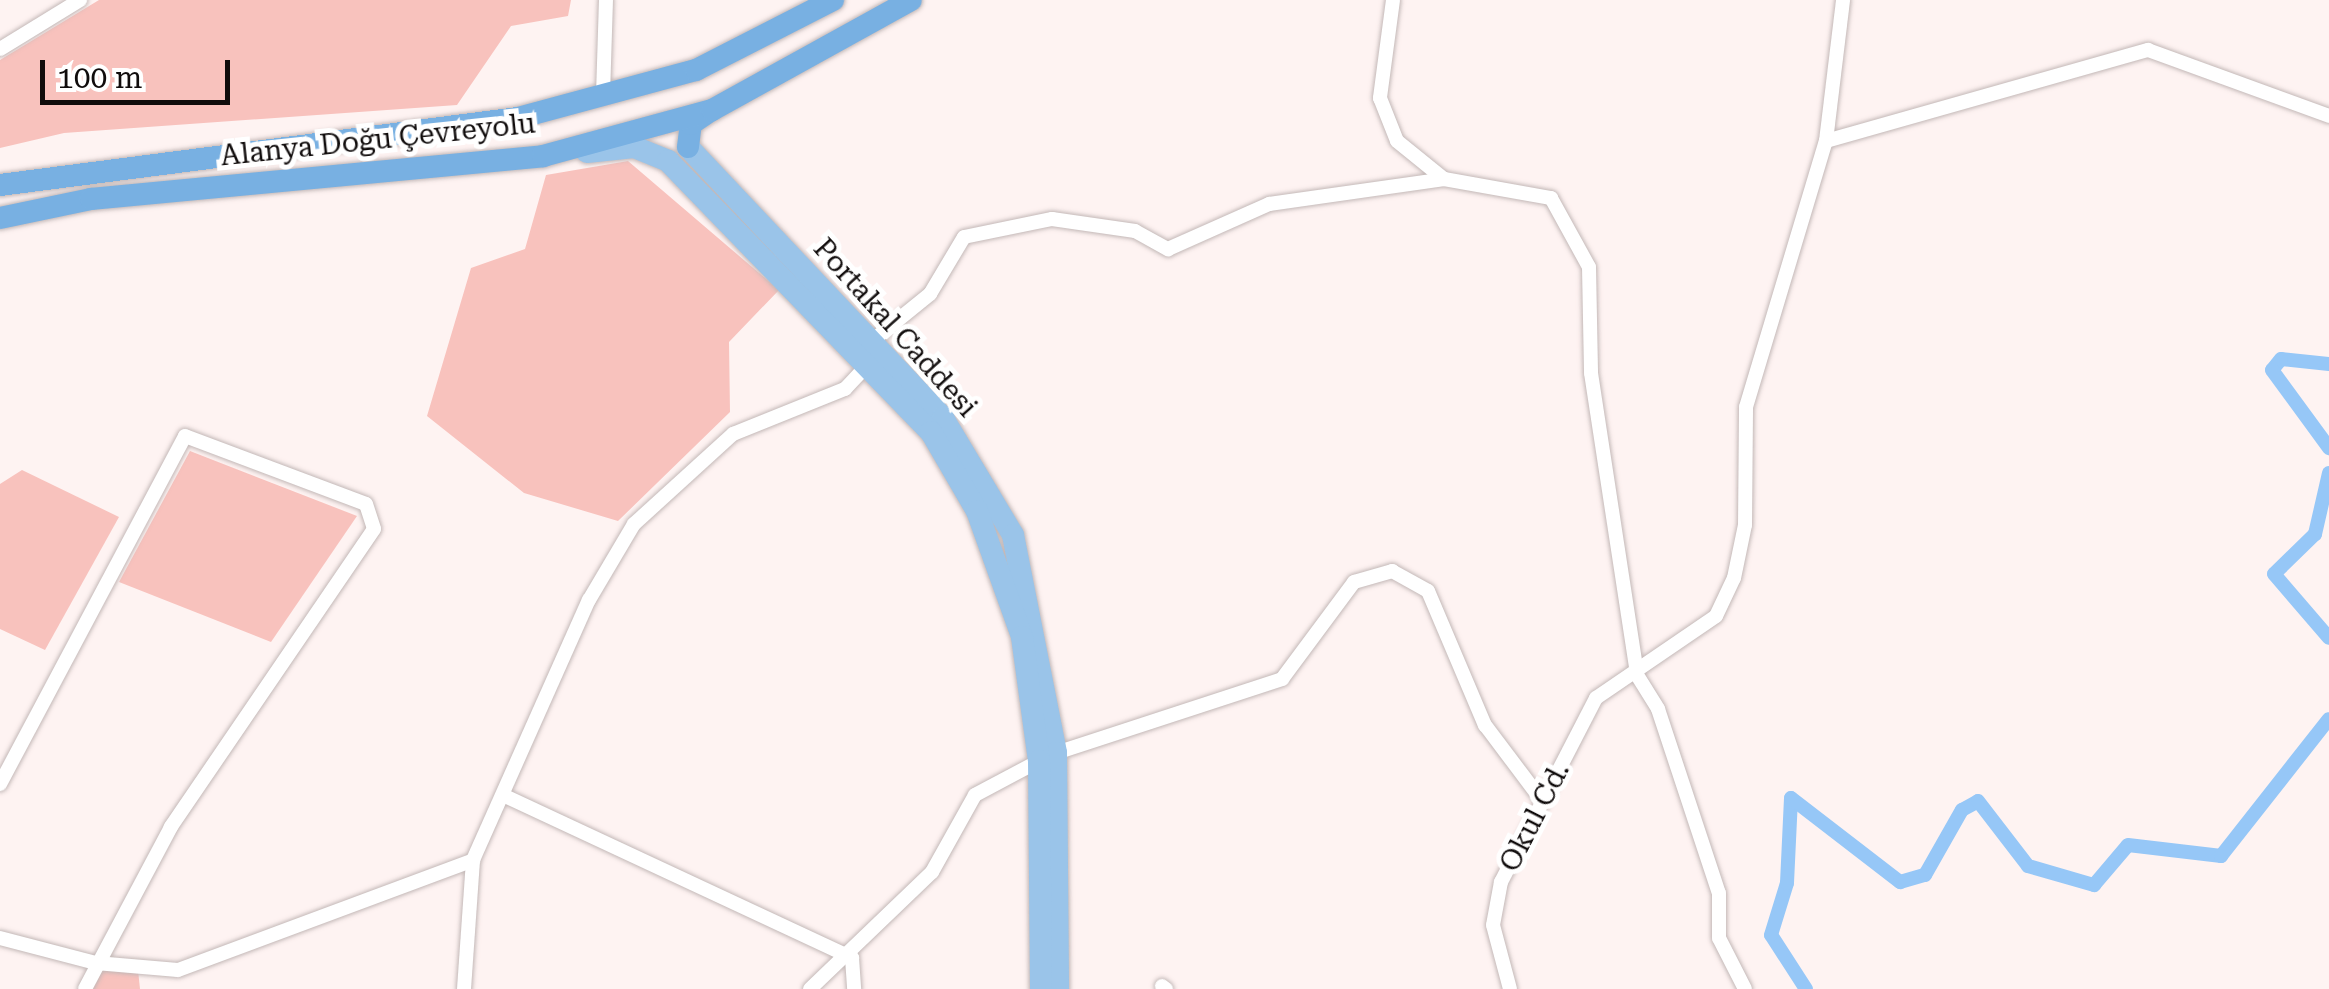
<!DOCTYPE html>
<html>
<head>
<meta charset="utf-8">
<style>
	body { margin:0 }
	#map { position:relative; width:2329px; height:989px; overflow:hidden; background:#fef3f2; font-family:"Roboto Serif",serif }
	div>[style] { position:absolute }
	.green>* { inset:0; background:#f8c2bd }
	.canal>* { height:14px; margin:-7px; padding:0 7px; transform-origin:7px; border-radius:7px; background:#96c7f7 }
	.roads { filter:drop-shadow(0 0 2px #c3b8b7) drop-shadow(0 0 2px #c3b8b7) }
	.minor>* { height:14px; margin:-7px; padding:0 7px; transform-origin:7px; border-radius:7px; background:#fff }
	.primary>* { height:22px; margin:-11px; padding:0 11px; transform-origin:11px; border-radius:11px; background:#9ac4e9 }
	.trunk>* { height:22px; margin:-11px; padding:0 11px; transform-origin:11px; border-radius:11px; background:#78b0e2 }
	span { translate:-50% -50%; white-space:nowrap; text-align:center; line-height:1.15; -webkit-text-stroke:10px #fff; paint-order:stroke }
	.street-label { font-size:28px; color:#100c0c }
	.scale { position:absolute; left:40px; top:60px; width:190px; height:45px; box-sizing:border-box; border:5px solid #100c0c; border-top:0; padding-left:12px; font-size:30px; line-height:35px; white-space:nowrap; color:#100c0c; -webkit-text-stroke:8px #fff; paint-order:stroke }
</style>
</head>
<body>
<div id="map">
	<div class="green">
		<div style="clip-path:polygon(99px 0,571px 0,568px 16px,511px 26px,457px 105px,64px 133px,0 148px,0 60px)"></div>
		<div style="clip-path:polygon(628px 161px,779px 290px,729px 342px,730px 412px,618px 521px,524px 493px,427px 416px,471px 268px,525px 249px,546px 175px)"></div>
		<div style="clip-path:polygon(190px 451px,357px 516px,271px 642px,119px 582px)"></div>
		<div style="clip-path:polygon(22px 470px,119px 517px,45px 650px,0 629px,0 484px)"></div>
		<div style="clip-path:polygon(98px 967px,138px 970px,140px 989px,89px 989px)"></div>
	</div>
	<div class="canal">
		<div style="left:2329px;top:364px;width:48px;rotate:-174.1deg"></div>
		<div style="left:2281px;top:359px;width:14px;rotate:129deg"></div>
		<div style="left:2272px;top:370px;width:97px;rotate:53.8deg"></div>
		<div style="left:2329px;top:473px;width:63px;rotate:102.9deg"></div>
		<div style="left:2315px;top:534px;width:57px;rotate:135.7deg"></div>
		<div style="left:2274px;top:574px;width:84px;rotate:49.3deg"></div>
		<div style="left:1806px;top:989px;width:64px;rotate:-122.9deg"></div>
		<div style="left:1771px;top:935px;width:54px;rotate:-72.9deg"></div>
		<div style="left:1787px;top:883px;width:85px;rotate:-87.3deg"></div>
		<div style="left:1791px;top:798px;width:138px;rotate:37.6deg"></div>
		<div style="left:1900px;top:882px;width:26px;rotate:-16deg"></div>
		<div style="left:1925px;top:875px;width:75px;rotate:-60.4deg"></div>
		<div style="left:1962px;top:810px;width:18px;rotate:-29deg"></div>
		<div style="left:1978px;top:801px;width:82px;rotate:52.4deg"></div>
		<div style="left:2028px;top:866px;width:69px;rotate:16.1deg"></div>
		<div style="left:2094px;top:885px;width:52px;rotate:-49.6deg"></div>
		<div style="left:2128px;top:845px;width:94px;rotate:6.7deg"></div>
		<div style="left:2221px;top:856px;width:174px;rotate:-51.8deg"></div>
	</div>
	<div class="roads">
		<div class="minor">
			<div style="left:1393px;top:0;width:99px;rotate:97.6deg"></div>
			<div style="left:1380px;top:98px;width:46px;rotate:68.4deg"></div>
			<div style="left:1397px;top:141px;width:60px;rotate:39deg"></div>
			<div style="left:0;top:49px;width:94px;rotate:-31.5deg"></div>
			<div style="left:603px;top:95px;width:95px;rotate:-88.2deg"></div>
			<div style="left:1826px;top:141px;width:335px;rotate:-15.8deg"></div>
			<div style="left:2148px;top:50px;width:193px;rotate:20deg"></div>
			<div style="left:1056px;top:753px;width:238px;rotate:-18.1deg"></div>
			<div style="left:1282px;top:679px;width:121px;rotate:-53.4deg"></div>
			<div style="left:1354px;top:582px;width:40px;rotate:-16deg"></div>
			<div style="left:1392px;top:571px;width:41px;rotate:29.1deg"></div>
			<div style="left:1428px;top:591px;width:146px;rotate:67deg"></div>
			<div style="left:1485px;top:725px;width:96px;rotate:53deg"></div>
			<div style="left:0;top:784px;width:394px;rotate:-62deg"></div>
			<div style="left:185px;top:436px;width:193px;rotate:20.6deg"></div>
			<div style="left:366px;top:504px;width:26px;rotate:72deg"></div>
			<div style="left:374px;top:529px;width:361px;rotate:124.3deg"></div>
			<div style="left:171px;top:827px;width:183px;rotate:118deg"></div>
			<div style="left:507px;top:797px;width:381px;rotate:25deg"></div>
			<div style="left:852px;top:958px;width:31px;rotate:86deg"></div>
			<div style="left:0;top:938px;width:99px;rotate:14.6deg"></div>
			<div style="left:96px;top:963px;width:82px;rotate:4.9deg"></div>
			<div style="left:178px;top:970px;width:315px;rotate:-20.4deg"></div>
			<div style="left:473px;top:860px;width:285px;rotate:-66deg"></div>
			<div style="left:589px;top:600px;width:88px;rotate:-59.4deg"></div>
			<div style="left:634px;top:524px;width:134px;rotate:-42.3deg"></div>
			<div style="left:733px;top:434px;width:121px;rotate:-21.9deg"></div>
			<div style="left:845px;top:389px;width:35px;rotate:-47deg"></div>
			<div style="left:869px;top:363px;width:22px;rotate:-82deg"></div>
			<div style="left:872px;top:341px;width:75px;rotate:-39deg"></div>
			<div style="left:930px;top:294px;width:66px;rotate:-59.2deg"></div>
			<div style="left:964px;top:237px;width:90px;rotate:-11.6deg"></div>
			<div style="left:1052px;top:219px;width:84px;rotate:8.2deg"></div>
			<div style="left:1135px;top:231px;width:38px;rotate:29deg"></div>
			<div style="left:1168px;top:249px;width:111px;rotate:-24deg"></div>
			<div style="left:1269px;top:204px;width:177px;rotate:-8.1deg"></div>
			<div style="left:1444px;top:179px;width:109px;rotate:10.1deg"></div>
			<div style="left:1551px;top:198px;width:79px;rotate:61.2deg"></div>
			<div style="left:1589px;top:267px;width:106px;rotate:88.9deg"></div>
			<div style="left:1591px;top:373px;width:305px;rotate:81.3deg"></div>
			<div style="left:1637px;top:675px;width:40px;rotate:58deg"></div>
			<div style="left:1658px;top:709px;width:194px;rotate:71.7deg"></div>
			<div style="left:1719px;top:893px;width:45px;rotate:90deg"></div>
			<div style="left:1719px;top:938px;width:57px;rotate:63deg"></div>
			<div style="left:1162px;top:986px;width:5px;rotate:37deg"></div>
			<div style="left:464px;top:989px;width:129px;rotate:-86deg"></div>
			<div style="left:810px;top:989px;width:169px;rotate:-43.8deg"></div>
			<div style="left:932px;top:872px;width:88px;rotate:-60.8deg"></div>
			<div style="left:975px;top:795px;width:72px;rotate:-28deg"></div>
			<div style="left:1510px;top:989px;width:66px;rotate:-104.9deg"></div>
			<div style="left:1493px;top:925px;width:44px;rotate:-79.5deg"></div>
			<div style="left:1501px;top:882px;width:207px;rotate:-62.7deg"></div>
			<div style="left:1596px;top:698px;width:145px;rotate:-34.3deg"></div>
			<div style="left:1716px;top:616px;width:42px;rotate:-64.7deg"></div>
			<div style="left:1734px;top:578px;width:54px;rotate:-78.3deg"></div>
			<div style="left:1745px;top:525px;width:118px;rotate:-89.5deg"></div>
			<div style="left:1746px;top:407px;width:278px;rotate:-73.3deg"></div>
			<div style="left:1826px;top:141px;width:142px;rotate:-83.1deg"></div>
		</div>
		<div class="primary">
			<div style="left:688px;top:147px;width:372px;rotate:46.7deg"></div>
			<div style="left:943px;top:418px;width:136px;rotate:59.1deg"></div>
			<div style="left:1013px;top:535px;width:222px;rotate:78.8deg"></div>
			<div style="left:1056px;top:753px;width:236px;rotate:89.5deg"></div>
			<div style="left:587px;top:152px;width:47px;rotate:-6.1deg"></div>
			<div style="left:634px;top:147px;width:37px;rotate:22deg"></div>
			<div style="left:668px;top:161px;width:378px;rotate:45.9deg"></div>
			<div style="left:931px;top:432px;width:91px;rotate:59.8deg"></div>
			<div style="left:977px;top:511px;width:134px;rotate:70.3deg"></div>
			<div style="left:1022px;top:637px;width:125px;rotate:82.2deg"></div>
			<div style="left:1039px;top:761px;width:228px;rotate:89.5deg"></div>
		</div>
		<div class="trunk">
			<div style="left:688px;top:147px;width:23px;rotate:-83deg"></div>
			<div style="left:691px;top:124px;width:22px;rotate:-34deg"></div>
			<div style="left:0;top:185px;width:522px;rotate:-7.37deg"></div>
			<div style="left:518px;top:118px;width:184px;rotate:-15.1deg"></div>
			<div style="left:696px;top:70px;width:154px;rotate:-27.1deg"></div>
			<div style="left:0;top:218px;width:93px;rotate:-11.8deg"></div>
			<div style="left:91px;top:199px;width:454px;rotate:-5.4deg"></div>
			<div style="left:543px;top:156px;width:175px;rotate:-15.2deg"></div>
			<div style="left:712px;top:110px;width:227px;rotate:-28.9deg"></div>
		</div>
	</div>
	<div class="street-label">
		<span style="left:378px;top:140px;rotate:-6deg">Alanya Doğu Çevreyolu</span>
		<span style="left:895px;top:328px;rotate:48deg">Portakal Caddesi</span>
		<span style="left:1535px;top:817px;rotate:-63deg">Okul Cd.</span>
	</div>
	<div class="scale">100 m</div>
</div>
</body>
</html>
